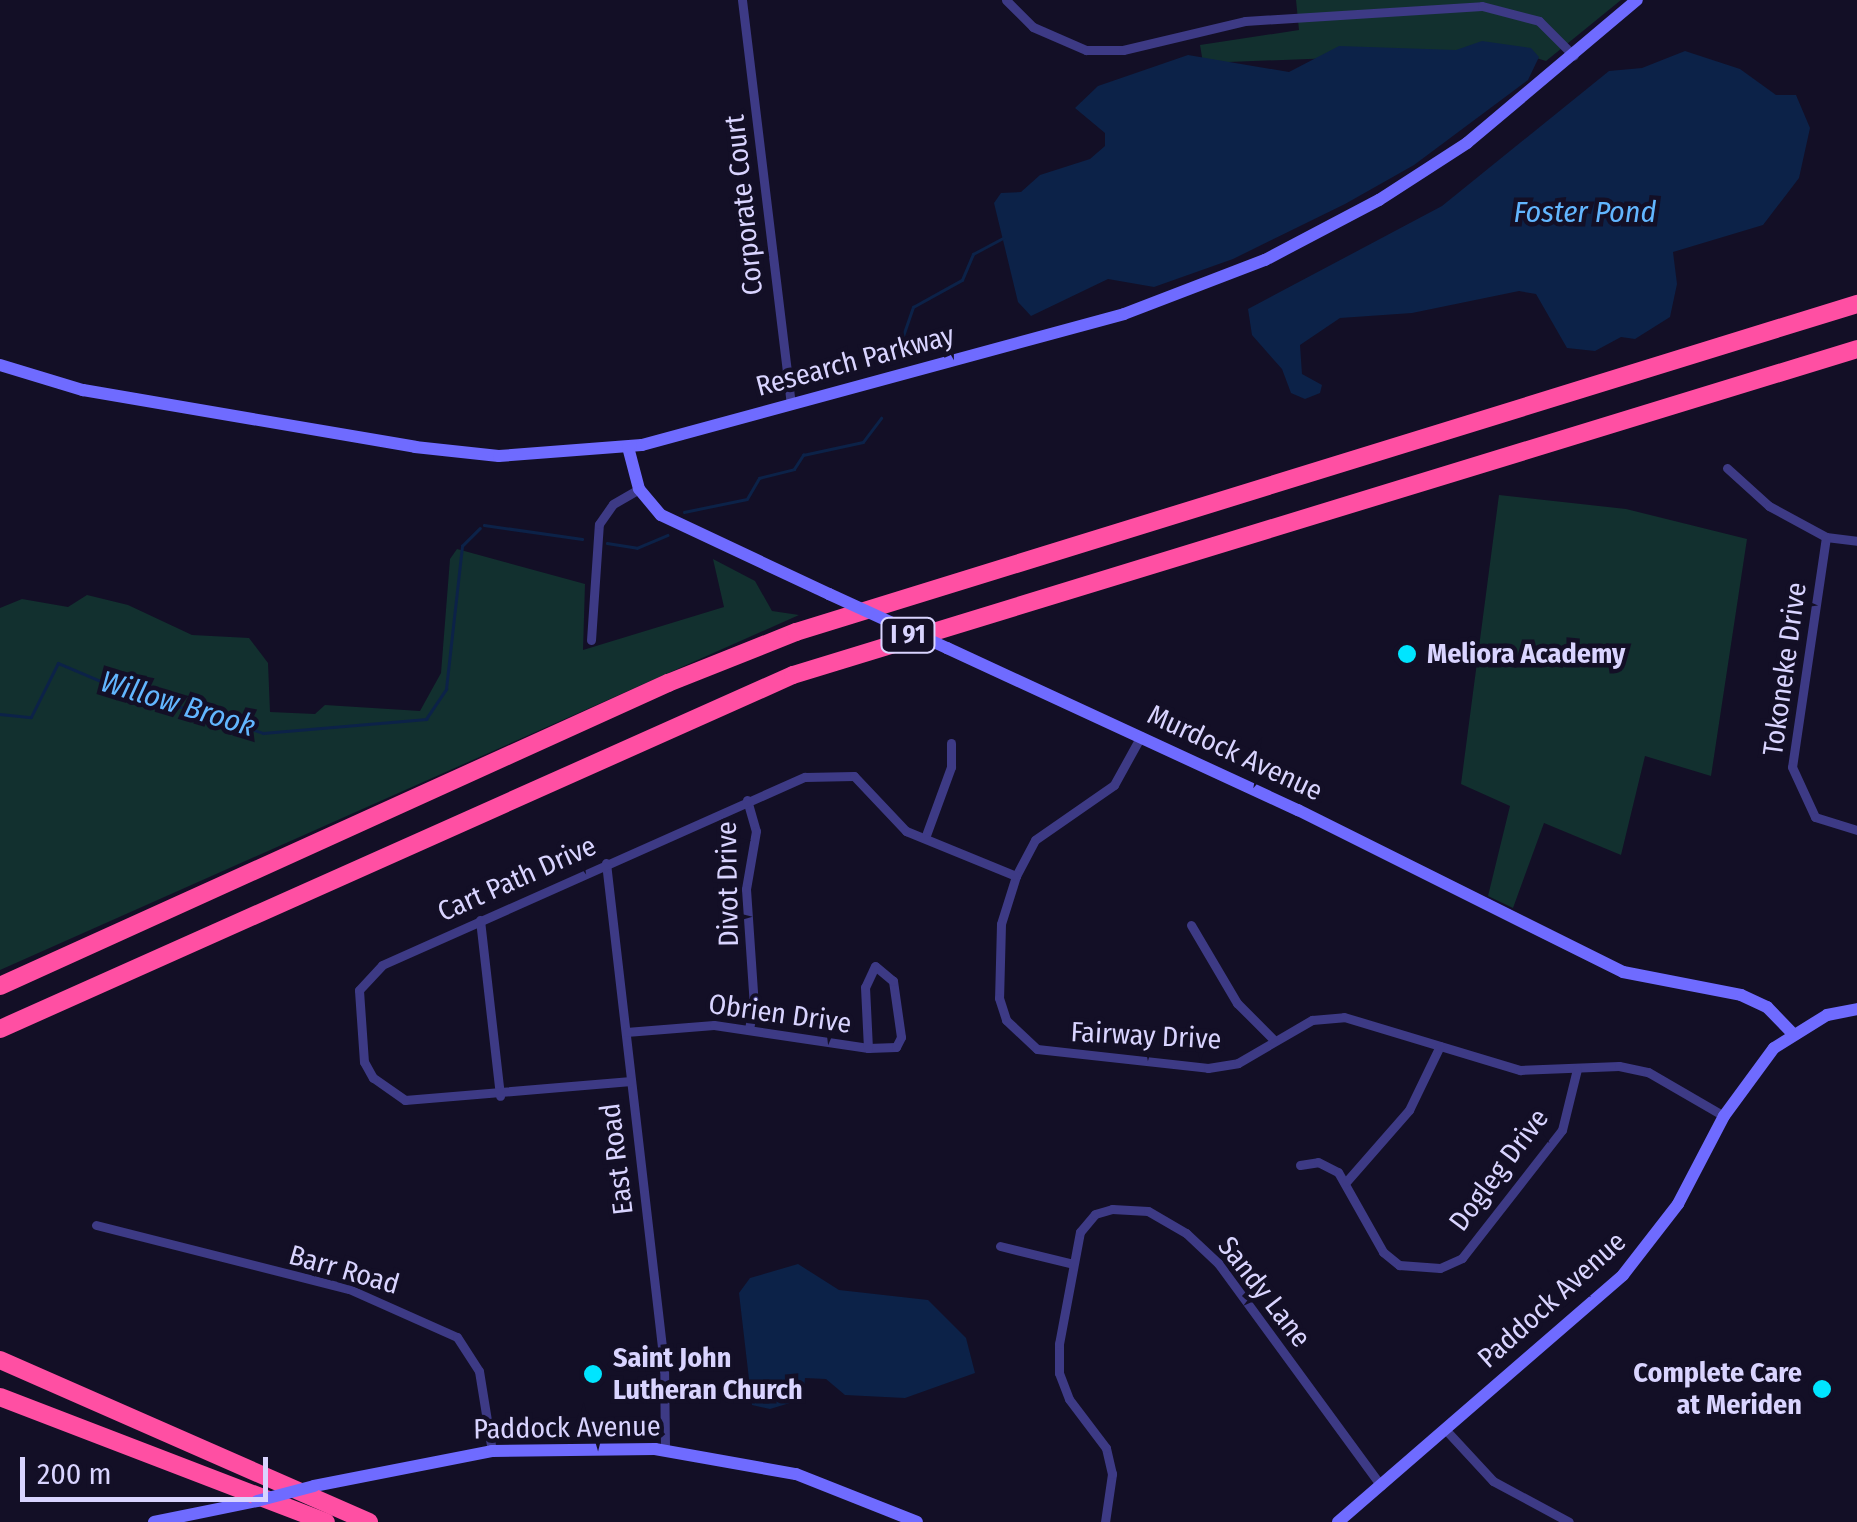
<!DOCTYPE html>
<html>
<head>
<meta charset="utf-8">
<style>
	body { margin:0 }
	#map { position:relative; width:1857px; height:1522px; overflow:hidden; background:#130f26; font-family:"Fira Sans Condensed",sans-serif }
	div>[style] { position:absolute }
	.green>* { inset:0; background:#12302f }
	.water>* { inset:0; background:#0c2248 }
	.stream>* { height:2.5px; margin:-1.25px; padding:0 1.25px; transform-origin:1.25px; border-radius:1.25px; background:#0c2248 }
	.street>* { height:9px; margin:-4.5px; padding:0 4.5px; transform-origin:4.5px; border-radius:4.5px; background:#3d3a85 }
	.secondary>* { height:12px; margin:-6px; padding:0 6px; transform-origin:6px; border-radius:6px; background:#6f6bff }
	.highway>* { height:18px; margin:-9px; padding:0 9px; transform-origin:9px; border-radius:9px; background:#ff4fa3 }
	.secondary-bridge>* { height:12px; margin:-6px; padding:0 6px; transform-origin:6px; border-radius:6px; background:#6f6bff }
	.dots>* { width:28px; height:28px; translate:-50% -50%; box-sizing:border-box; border:5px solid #130f26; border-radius:50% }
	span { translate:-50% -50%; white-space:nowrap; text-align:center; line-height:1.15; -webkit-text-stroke:9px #130f26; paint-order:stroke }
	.shield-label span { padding:2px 8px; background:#130f26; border:2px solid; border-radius:8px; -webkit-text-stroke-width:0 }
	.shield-label { font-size:25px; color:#d9d4ff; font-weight:700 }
	.street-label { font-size:28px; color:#d9d4ff }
	.poi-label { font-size:28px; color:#d9d4ff; font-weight:700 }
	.left { translate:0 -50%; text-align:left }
	.right { translate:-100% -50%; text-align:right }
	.water-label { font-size:30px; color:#62b6ff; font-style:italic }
	.scale { position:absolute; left:20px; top:1457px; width:248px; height:45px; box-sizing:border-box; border:5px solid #d9d4ff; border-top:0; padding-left:12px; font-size:30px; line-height:35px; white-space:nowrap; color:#d9d4ff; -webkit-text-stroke:8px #130f26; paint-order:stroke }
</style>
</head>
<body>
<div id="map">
	<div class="green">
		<div style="clip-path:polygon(1296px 0,1621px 0,1546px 61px,1513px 51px,1203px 63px,1200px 45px,1299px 30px)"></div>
		<div style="clip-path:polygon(1499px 495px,1626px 509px,1747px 539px,1711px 776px,1645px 756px,1621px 855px,1544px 823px,1513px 908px,1488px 896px,1510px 806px,1461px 784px)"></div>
		<div style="clip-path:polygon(457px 549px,585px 584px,583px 650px,724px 607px,713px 559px,755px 581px,772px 611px,799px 615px,0 970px,0 608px,22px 599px,68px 607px,87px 595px,128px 605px,192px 635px,249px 638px,268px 663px,270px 712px,315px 714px,325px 705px,420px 711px,441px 673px,450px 559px)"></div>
	</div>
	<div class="water">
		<div style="clip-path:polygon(1482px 41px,1531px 48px,1539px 57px,1528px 80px,1414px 165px,1345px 204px,1233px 259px,1154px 287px,1108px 279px,1031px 316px,1018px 302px,994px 203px,1001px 193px,1021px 192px,1040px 175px,1090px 159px,1105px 146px,1105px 133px,1075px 108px,1098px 86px,1188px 55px,1289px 72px,1339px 46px,1456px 50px)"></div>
		<div style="clip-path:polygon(1685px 51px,1740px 69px,1776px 95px,1796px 95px,1810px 128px,1799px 178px,1763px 225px,1673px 252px,1677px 284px,1670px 317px,1635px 339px,1621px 337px,1595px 351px,1567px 348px,1536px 294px,1519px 291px,1412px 313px,1340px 318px,1300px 345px,1302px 374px,1322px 385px,1320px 393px,1305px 399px,1291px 393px,1282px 369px,1252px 335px,1248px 309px,1442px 206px,1609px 71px,1642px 68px)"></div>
		<div style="clip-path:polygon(798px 1264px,839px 1290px,928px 1300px,966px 1338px,975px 1373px,905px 1398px,845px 1395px,826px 1379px,805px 1378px,803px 1399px,770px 1409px,752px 1405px,739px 1293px,750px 1278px)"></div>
	</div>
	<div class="stream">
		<div style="left:894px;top:362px;width:58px;rotate:-70.9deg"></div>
		<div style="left:913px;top:307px;width:56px;rotate:-28.9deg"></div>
		<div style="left:962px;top:280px;width:28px;rotate:-67deg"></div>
		<div style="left:973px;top:254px;width:34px;rotate:-28deg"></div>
		<div style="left:684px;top:512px;width:64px;rotate:-11.7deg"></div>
		<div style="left:747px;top:499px;width:24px;rotate:-60deg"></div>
		<div style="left:759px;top:478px;width:36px;rotate:-14deg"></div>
		<div style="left:794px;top:469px;width:17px;rotate:-57deg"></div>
		<div style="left:803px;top:455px;width:61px;rotate:-12.2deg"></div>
		<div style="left:863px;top:442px;width:30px;rotate:-53deg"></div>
		<div style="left:484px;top:525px;width:99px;rotate:8.1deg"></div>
		<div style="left:607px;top:543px;width:30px;rotate:9deg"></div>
		<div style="left:637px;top:548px;width:33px;rotate:-23deg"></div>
		<div style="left:0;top:714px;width:31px;rotate:6deg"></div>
		<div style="left:31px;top:717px;width:60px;rotate:-63.4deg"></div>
		<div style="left:58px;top:663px;width:98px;rotate:22.9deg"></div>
		<div style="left:148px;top:701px;width:50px;rotate:10.4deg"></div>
		<div style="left:197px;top:710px;width:70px;rotate:19.2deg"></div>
		<div style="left:263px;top:733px;width:164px;rotate:-4.9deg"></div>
		<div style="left:426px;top:719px;width:36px;rotate:-56deg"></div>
		<div style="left:446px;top:689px;width:144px;rotate:-83.6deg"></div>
		<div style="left:462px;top:546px;width:25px;rotate:-45deg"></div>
	</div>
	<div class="street">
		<div style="left:742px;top:0;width:407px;rotate:83.1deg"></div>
		<div style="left:1006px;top:0;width:38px;rotate:45deg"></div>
		<div style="left:1033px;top:27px;width:58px;rotate:23.5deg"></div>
		<div style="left:1086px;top:50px;width:37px"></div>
		<div style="left:1123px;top:50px;width:125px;rotate:-13.4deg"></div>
		<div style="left:1245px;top:21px;width:237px;rotate:-3.6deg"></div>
		<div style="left:1482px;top:6px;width:59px;rotate:14.7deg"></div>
		<div style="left:1539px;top:21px;width:49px;rotate:45deg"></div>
		<div style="left:1727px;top:468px;width:57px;rotate:42.1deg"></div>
		<div style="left:1769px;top:506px;width:65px;rotate:28.5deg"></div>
		<div style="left:1826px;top:537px;width:31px;rotate:7deg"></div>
		<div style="left:1826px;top:537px;width:232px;rotate:98.4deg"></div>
		<div style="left:1792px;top:767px;width:55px;rotate:65.3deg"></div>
		<div style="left:1815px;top:817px;width:44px;rotate:17.2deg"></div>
		<div style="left:591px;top:640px;width:116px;rotate:-86.1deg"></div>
		<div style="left:599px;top:524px;width:24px;rotate:-55deg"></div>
		<div style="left:613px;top:504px;width:30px;rotate:-30deg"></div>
		<div style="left:1141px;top:736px;width:56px;rotate:118.9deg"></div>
		<div style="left:1114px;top:785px;width:96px;rotate:145.2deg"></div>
		<div style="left:1035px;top:840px;width:41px;rotate:117.8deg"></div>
		<div style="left:1016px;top:876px;width:50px;rotate:107.4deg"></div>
		<div style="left:1001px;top:924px;width:74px;rotate:91.5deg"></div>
		<div style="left:999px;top:998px;width:23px;rotate:72deg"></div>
		<div style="left:1006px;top:1020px;width:42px;rotate:43.1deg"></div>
		<div style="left:1037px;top:1049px;width:172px;rotate:6.3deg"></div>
		<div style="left:1208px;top:1068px;width:30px;rotate:-9deg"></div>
		<div style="left:1238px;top:1063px;width:86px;rotate:-30.2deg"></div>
		<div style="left:1312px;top:1020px;width:32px;rotate:-5deg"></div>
		<div style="left:1344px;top:1017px;width:184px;rotate:16.8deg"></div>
		<div style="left:1520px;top:1070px;width:99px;rotate:-2.3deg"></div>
		<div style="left:1619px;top:1066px;width:30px;rotate:12deg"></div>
		<div style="left:1648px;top:1072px;width:88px;rotate:30.1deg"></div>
		<div style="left:747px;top:800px;width:32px;rotate:74deg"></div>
		<div style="left:756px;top:831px;width:59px;rotate:99.8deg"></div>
		<div style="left:746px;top:889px;width:116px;rotate:86.1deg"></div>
		<div style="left:754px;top:1005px;width:24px;rotate:102deg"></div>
		<div style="left:925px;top:838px;width:76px;rotate:-69.9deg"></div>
		<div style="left:951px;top:767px;width:24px;rotate:-90deg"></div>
		<div style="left:606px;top:863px;width:504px;rotate:83.4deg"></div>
		<div style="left:664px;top:1364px;width:86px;rotate:89.3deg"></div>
		<div style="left:480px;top:920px;width:177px;rotate:83.5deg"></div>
		<div style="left:1191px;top:925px;width:91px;rotate:59.5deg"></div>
		<div style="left:1237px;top:1003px;width:51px;rotate:45deg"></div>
		<div style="left:626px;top:1032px;width:88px;rotate:-4.5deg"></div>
		<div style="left:714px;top:1025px;width:156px;rotate:8.5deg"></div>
		<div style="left:868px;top:1048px;width:28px;rotate:-2deg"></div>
		<div style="left:896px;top:1047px;width:11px;rotate:-63deg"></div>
		<div style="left:901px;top:1037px;width:57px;rotate:-98.1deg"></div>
		<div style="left:893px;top:981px;width:23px;rotate:-140deg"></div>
		<div style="left:875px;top:966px;width:23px;rotate:115deg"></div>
		<div style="left:865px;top:987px;width:61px;rotate:87.2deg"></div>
		<div style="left:631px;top:1081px;width:227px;rotate:175.2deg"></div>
		<div style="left:405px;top:1100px;width:39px;rotate:-145deg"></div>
		<div style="left:373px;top:1078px;width:18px;rotate:-119deg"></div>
		<div style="left:364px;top:1062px;width:72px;rotate:-94deg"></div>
		<div style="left:359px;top:990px;width:34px;rotate:-47deg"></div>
		<div style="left:382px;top:965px;width:463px;rotate:-24deg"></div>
		<div style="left:805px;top:777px;width:49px;rotate:-1.2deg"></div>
		<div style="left:854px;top:776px;width:76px;rotate:46.6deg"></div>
		<div style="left:906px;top:831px;width:119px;rotate:22.2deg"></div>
		<div style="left:1300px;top:1165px;width:18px;rotate:-9deg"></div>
		<div style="left:1318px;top:1162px;width:22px;rotate:27deg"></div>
		<div style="left:1338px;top:1172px;width:92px;rotate:60.6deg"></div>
		<div style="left:1383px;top:1252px;width:21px;rotate:39deg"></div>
		<div style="left:1399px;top:1265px;width:41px;rotate:4.2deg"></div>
		<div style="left:1440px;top:1268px;width:24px;rotate:-24deg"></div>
		<div style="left:1462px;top:1258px;width:162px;rotate:-52deg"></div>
		<div style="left:1562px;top:1130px;width:63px;rotate:-76.2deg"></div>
		<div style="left:1346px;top:1182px;width:96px;rotate:-48.8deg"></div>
		<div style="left:1409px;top:1110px;width:71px;rotate:-64.2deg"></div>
		<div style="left:96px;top:1225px;width:261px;rotate:14.2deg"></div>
		<div style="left:349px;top:1289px;width:118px;rotate:24deg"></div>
		<div style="left:457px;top:1337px;width:40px;rotate:57.1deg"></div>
		<div style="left:479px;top:1371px;width:81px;rotate:80.8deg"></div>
		<div style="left:1000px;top:1246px;width:72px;rotate:13.7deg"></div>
		<div style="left:1444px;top:1428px;width:72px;rotate:47.2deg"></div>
		<div style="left:1493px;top:1481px;width:86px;rotate:28.3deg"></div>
		<div style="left:1105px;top:1522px;width:49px;rotate:-81.7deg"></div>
		<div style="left:1112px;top:1474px;width:27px;rotate:-103deg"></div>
		<div style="left:1106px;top:1448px;width:61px;rotate:-127.1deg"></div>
		<div style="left:1069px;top:1399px;width:28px;rotate:-111deg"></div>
		<div style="left:1059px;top:1373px;width:29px;rotate:-90deg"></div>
		<div style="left:1059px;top:1344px;width:114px;rotate:-79.4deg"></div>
		<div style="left:1080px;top:1232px;width:23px;rotate:-50deg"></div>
		<div style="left:1095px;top:1214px;width:18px;rotate:-16deg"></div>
		<div style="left:1112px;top:1209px;width:36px;rotate:3deg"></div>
		<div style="left:1148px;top:1211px;width:44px;rotate:30.1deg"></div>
		<div style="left:1186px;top:1233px;width:44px;rotate:43.2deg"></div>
		<div style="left:1218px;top:1263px;width:276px;rotate:53.8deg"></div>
	</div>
	<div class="secondary">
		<div style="left:0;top:365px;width:87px;rotate:16.8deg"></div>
		<div style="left:83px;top:390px;width:337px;rotate:9.7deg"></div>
		<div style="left:415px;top:447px;width:84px;rotate:6.1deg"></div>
		<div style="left:499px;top:456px;width:143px;rotate:-4.4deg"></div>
		<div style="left:642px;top:445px;width:499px;rotate:-15.2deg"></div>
		<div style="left:1124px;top:314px;width:151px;rotate:-21deg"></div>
		<div style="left:1265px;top:260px;width:129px;rotate:-27.8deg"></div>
		<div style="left:1379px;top:200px;width:105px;rotate:-32.9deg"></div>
		<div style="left:1467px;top:143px;width:222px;rotate:-40.1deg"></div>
		<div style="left:628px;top:447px;width:43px;rotate:75.3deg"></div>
		<div style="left:639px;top:489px;width:34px;rotate:50deg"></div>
		<div style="left:661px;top:515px;width:186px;rotate:25.2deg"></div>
		<div style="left:947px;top:648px;width:387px;rotate:24.8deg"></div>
		<div style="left:1298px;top:810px;width:363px;rotate:26.5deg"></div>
		<div style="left:1623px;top:972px;width:120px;rotate:11deg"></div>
		<div style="left:1741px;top:995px;width:29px;rotate:25deg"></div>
		<div style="left:1767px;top:1007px;width:36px;rotate:46deg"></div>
		<div style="left:314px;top:1486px;width:181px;rotate:-11.1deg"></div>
		<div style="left:492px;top:1451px;width:163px;rotate:-0.7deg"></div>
		<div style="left:655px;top:1449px;width:143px;rotate:10.1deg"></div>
		<div style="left:796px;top:1474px;width:130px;rotate:21.6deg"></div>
		<div style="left:154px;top:1522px;width:105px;rotate:-11.5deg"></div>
		<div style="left:1338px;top:1522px;width:377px;rotate:-40.9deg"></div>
		<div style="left:1623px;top:1275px;width:90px;rotate:-52.2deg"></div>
		<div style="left:1678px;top:1204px;width:99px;rotate:-62.4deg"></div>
		<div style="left:1724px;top:1116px;width:84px;rotate:-53.7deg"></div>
		<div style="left:1774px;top:1048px;width:62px;rotate:-31.9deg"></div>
		<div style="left:1827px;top:1015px;width:31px;rotate:-11deg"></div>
	</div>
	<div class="highway">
		<div style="left:0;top:986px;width:734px;rotate:-24.4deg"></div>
		<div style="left:668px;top:683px;width:138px;rotate:-21.7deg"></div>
		<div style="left:796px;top:632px;width:1111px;rotate:-17.18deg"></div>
		<div style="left:0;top:1029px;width:868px;rotate:-24.06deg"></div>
		<div style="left:793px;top:675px;width:1113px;rotate:-17.03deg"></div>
		<div style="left:0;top:1360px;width:403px;rotate:23.7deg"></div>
		<div style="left:0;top:1397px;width:349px;rotate:21deg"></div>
	</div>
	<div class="secondary-bridge">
		<div style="left:829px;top:594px;width:130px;rotate:24.6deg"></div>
		<div style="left:257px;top:1501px;width:59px;rotate:-14.7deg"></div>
	</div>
	<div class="dots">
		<div style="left:1407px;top:654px;background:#00e5ff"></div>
		<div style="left:593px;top:1374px;background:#00e5ff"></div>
		<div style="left:1822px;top:1389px;background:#00e5ff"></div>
	</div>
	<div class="shield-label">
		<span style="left:908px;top:635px">I 91</span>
	</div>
	<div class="street-label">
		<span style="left:744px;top:205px;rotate:-96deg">Corporate Court</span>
		<span style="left:855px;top:361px;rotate:-15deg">Research Parkway</span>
		<span style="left:1785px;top:669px;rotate:-82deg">Tokoneke Drive</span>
		<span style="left:1235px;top:753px;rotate:25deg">Murdock Avenue</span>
		<span style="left:517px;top:879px;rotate:-24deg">Cart Path Drive</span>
		<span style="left:728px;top:884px;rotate:-91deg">Divot Drive</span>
		<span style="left:780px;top:1014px;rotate:8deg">Obrien Drive</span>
		<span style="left:1146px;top:1036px;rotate:3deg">Fairway Drive</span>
		<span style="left:617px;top:1159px;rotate:-97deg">East Road</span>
		<span style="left:1499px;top:1170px;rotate:-53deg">Dogleg Drive</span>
		<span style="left:344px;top:1270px;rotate:16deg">Barr Road</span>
		<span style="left:1264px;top:1292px;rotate:52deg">Sandy Lane</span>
		<span style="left:1552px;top:1300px;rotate:-42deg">Paddock Avenue</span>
		<span style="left:567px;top:1428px;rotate:-1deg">Paddock Avenue</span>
	</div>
	<div class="poi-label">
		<span class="left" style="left:1427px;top:654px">Meliora Academy</span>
		<span class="left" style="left:613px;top:1374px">Saint John<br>Lutheran Church</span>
		<span class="right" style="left:1802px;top:1389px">Complete Care<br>at Meriden</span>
	</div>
	<div class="water-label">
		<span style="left:1585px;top:212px">Foster Pond</span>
		<span style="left:178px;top:704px;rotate:17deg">Willow Brook</span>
	</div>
	<div class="scale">200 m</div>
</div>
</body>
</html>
